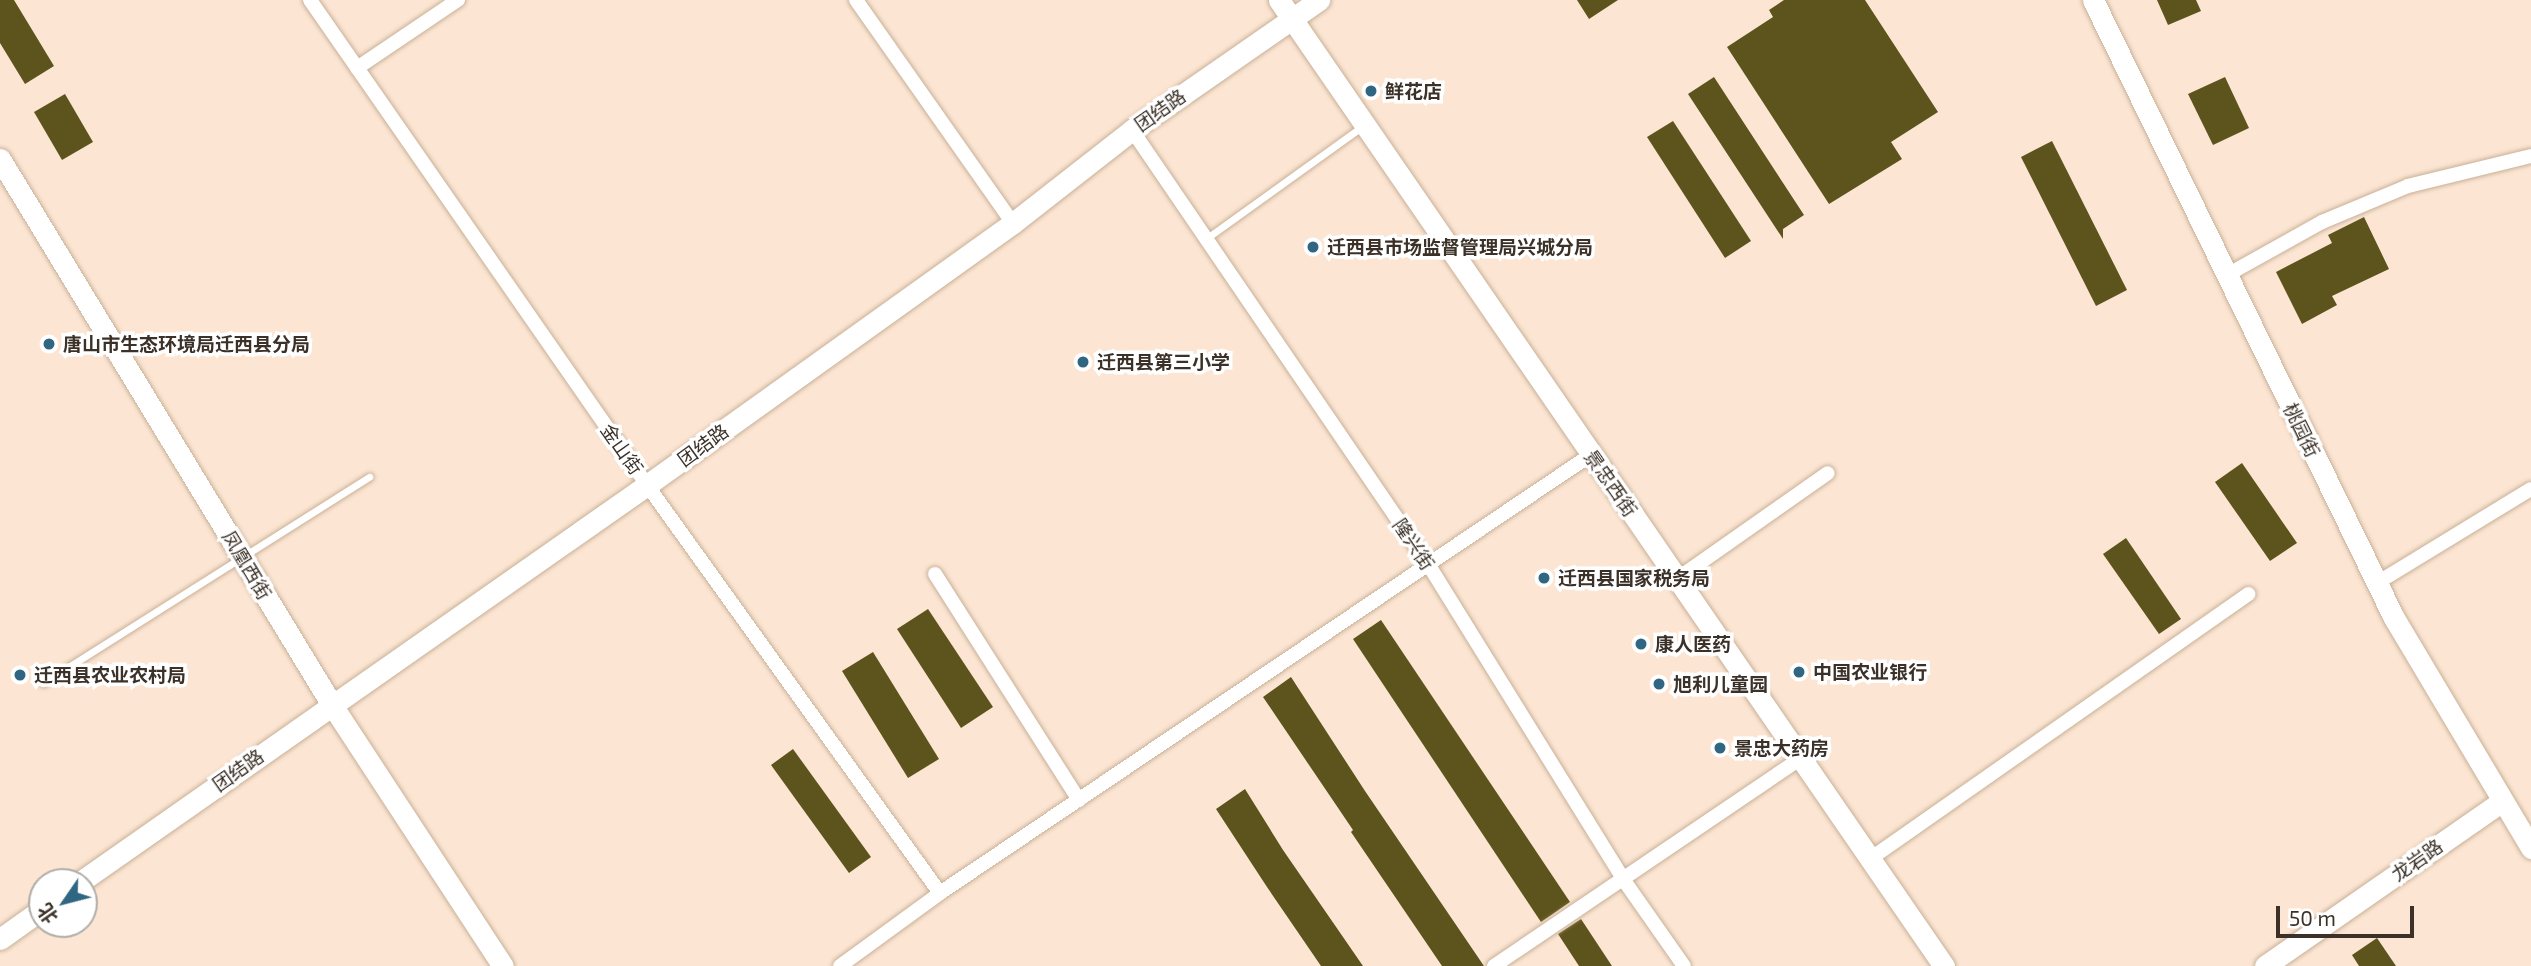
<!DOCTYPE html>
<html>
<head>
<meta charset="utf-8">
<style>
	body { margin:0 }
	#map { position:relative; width:2531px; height:966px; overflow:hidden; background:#fce6d3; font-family:"Exo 2","Noto Sans SC",sans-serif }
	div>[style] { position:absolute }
	.building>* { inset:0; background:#5d531c }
	.roads { filter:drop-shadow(0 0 2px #c9b098) drop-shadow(0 0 2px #c9b098) }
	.lane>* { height:7px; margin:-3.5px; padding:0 3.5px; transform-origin:3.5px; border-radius:3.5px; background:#fff }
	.street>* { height:14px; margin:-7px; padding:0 7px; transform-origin:7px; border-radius:7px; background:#fff }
	.secondary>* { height:21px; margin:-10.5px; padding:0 10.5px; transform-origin:10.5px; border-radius:10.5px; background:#fff }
	.dots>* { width:19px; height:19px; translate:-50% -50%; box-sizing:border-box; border:4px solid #fff; border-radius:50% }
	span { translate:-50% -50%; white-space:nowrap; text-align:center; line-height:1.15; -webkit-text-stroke:7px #fff; paint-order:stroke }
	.poi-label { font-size:19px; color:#3b3128; font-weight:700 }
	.left { translate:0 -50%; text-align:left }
	.street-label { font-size:19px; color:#3b3128 }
	.north { position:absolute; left:28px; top:868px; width:70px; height:70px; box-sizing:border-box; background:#fff; border:2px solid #b1ada9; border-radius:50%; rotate:235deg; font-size:19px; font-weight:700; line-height:28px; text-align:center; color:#3b3128 }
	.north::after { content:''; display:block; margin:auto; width:24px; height:32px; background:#306681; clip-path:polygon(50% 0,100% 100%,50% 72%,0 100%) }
	.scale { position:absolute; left:2276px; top:906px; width:138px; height:32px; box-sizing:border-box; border:4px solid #3b3128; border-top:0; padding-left:9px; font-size:21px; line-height:24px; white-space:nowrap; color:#3b3128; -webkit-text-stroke:5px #fff; paint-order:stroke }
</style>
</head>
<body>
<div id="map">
	<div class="building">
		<div style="clip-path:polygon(0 0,14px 0,54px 66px,25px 84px,0 43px)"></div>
		<div style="clip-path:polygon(1577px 0,1618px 0,1589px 19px)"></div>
		<div style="clip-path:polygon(1784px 0,1865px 0,1938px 112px,1891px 142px,1902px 159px,1829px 204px,1727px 47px,1773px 17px,1769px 10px)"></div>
		<div style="clip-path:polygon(2157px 0,2196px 0,2201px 11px,2168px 25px)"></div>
		<div style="clip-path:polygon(1714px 77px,1804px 215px,1783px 229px,1783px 239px,1688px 94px)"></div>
		<div style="clip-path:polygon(2225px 77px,2249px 128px,2213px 145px,2188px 94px)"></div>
		<div style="clip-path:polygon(65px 94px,93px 142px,62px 160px,34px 112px)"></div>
		<div style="clip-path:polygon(1673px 121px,1751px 241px,1725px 258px,1647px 137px)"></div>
		<div style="clip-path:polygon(2052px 141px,2127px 290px,2096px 306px,2021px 157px)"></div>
		<div style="clip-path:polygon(2364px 217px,2389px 269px,2332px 296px,2337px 305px,2302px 324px,2276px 272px,2332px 243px,2328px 235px)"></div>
		<div style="clip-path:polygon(2242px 463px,2297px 543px,2270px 561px,2215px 482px)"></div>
		<div style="clip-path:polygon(2126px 538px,2181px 619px,2159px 634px,2103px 554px)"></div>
		<div style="clip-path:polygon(928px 609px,993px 707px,961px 728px,897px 629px)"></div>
		<div style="clip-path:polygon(1381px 620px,1570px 902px,1547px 918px,1541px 922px,1353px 639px)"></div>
		<div style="clip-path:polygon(873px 652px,939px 759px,908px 778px,842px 671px)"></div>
		<div style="clip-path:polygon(1291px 677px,1365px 791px,1484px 966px,1442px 966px,1351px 832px,1353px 830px,1263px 697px)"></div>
		<div style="clip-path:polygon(793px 749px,871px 857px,849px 873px,771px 765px)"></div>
		<div style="clip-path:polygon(1245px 789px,1283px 850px,1363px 966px,1321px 966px,1267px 887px,1216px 809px)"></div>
		<div style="clip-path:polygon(1581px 919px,1612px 966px,1579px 966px,1558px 934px)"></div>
		<div style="clip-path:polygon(2377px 938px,2396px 966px,2359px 966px,2352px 955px)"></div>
	</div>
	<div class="roads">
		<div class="lane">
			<div style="left:1207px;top:238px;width:193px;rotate:-35.7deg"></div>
			<div style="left:43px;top:683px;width:386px;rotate:-32.3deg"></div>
		</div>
		<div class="street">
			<div style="left:310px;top:0;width:591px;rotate:55.21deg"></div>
			<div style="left:647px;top:485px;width:502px;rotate:54.32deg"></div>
			<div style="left:856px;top:0;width:273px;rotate:54.9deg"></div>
			<div style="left:357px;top:68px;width:122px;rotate:-34deg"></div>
			<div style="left:1132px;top:130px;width:525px;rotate:55.7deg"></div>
			<div style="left:1428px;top:564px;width:370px;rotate:58.2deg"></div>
			<div style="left:1623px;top:879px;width:106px;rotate:55deg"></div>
			<div style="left:2227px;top:275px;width:109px;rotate:-29.2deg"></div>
			<div style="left:2322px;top:222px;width:93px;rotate:-22.7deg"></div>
			<div style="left:2408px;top:186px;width:127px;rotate:-13.7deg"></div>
			<div style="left:935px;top:574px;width:268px;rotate:57.5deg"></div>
			<div style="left:1677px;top:579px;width:184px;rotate:-35.1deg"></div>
			<div style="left:2377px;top:583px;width:180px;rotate:-31.4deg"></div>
			<div style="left:1870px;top:859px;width:462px;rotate:-35deg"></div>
			<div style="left:840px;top:966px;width:124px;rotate:-36.1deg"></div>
			<div style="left:940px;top:893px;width:786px;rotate:-33.95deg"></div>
			<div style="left:1494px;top:966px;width:371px;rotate:-34.1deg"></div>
		</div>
		<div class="secondary">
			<div style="left:1279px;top:0;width:1173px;rotate:55.46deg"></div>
			<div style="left:2093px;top:0;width:687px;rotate:64.03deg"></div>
			<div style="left:2394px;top:618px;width:268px;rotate:59.2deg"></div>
			<div style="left:0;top:159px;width:639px;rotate:58.7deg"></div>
			<div style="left:332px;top:705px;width:312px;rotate:56.8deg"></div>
			<div style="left:80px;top:882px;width:692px;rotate:-35deg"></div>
			<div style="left:647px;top:485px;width:450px;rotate:-35.6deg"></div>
			<div style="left:1013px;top:223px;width:151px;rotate:-38deg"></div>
			<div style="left:1132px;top:130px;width:228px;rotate:-34.8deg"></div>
			<div style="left:0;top:939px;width:52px;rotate:-35.5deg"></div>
			<div style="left:2265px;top:966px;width:287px;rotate:-34.8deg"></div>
		</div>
	</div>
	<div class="dots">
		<div style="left:1371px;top:91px;background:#306681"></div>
		<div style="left:1313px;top:247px;background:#306681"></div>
		<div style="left:49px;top:344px;background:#306681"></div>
		<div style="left:1083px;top:362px;background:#306681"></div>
		<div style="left:1544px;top:578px;background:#306681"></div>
		<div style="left:1641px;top:644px;background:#306681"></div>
		<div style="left:1799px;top:672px;background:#306681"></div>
		<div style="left:20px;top:675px;background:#306681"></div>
		<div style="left:1659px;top:684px;background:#306681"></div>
		<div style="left:1720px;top:748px;background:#306681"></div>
	</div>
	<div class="poi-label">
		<span class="left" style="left:1385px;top:91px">鲜花店</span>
		<span class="left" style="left:1327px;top:247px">迁西县市场监督管理局兴城分局</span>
		<span class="left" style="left:63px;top:344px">唐山市生态环境局迁西县分局</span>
		<span class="left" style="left:1097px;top:362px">迁西县第三小学</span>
		<span class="left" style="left:1558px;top:578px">迁西县国家税务局</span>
		<span class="left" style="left:1655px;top:644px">康人医药</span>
		<span class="left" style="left:1813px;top:672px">中国农业银行</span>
		<span class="left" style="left:34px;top:675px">迁西县农业农村局</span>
		<span class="left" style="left:1673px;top:684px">旭利儿童园</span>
		<span class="left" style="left:1734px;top:748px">景忠大药房</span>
	</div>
	<div class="street-label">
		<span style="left:1160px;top:110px;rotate:-35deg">团结路</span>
		<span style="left:2302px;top:430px;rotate:64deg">桃园街</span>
		<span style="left:703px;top:445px;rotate:-36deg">团结路</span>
		<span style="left:622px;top:449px;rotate:55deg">金山街</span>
		<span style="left:1611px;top:483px;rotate:55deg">景忠西街</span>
		<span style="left:1414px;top:544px;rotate:56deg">隆兴街</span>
		<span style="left:247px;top:565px;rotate:59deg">凤凰西街</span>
		<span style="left:238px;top:770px;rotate:-35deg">团结路</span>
		<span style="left:2417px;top:860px;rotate:-35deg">龙岩路</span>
	</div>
	<div class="north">北</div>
	<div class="scale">50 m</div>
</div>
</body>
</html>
